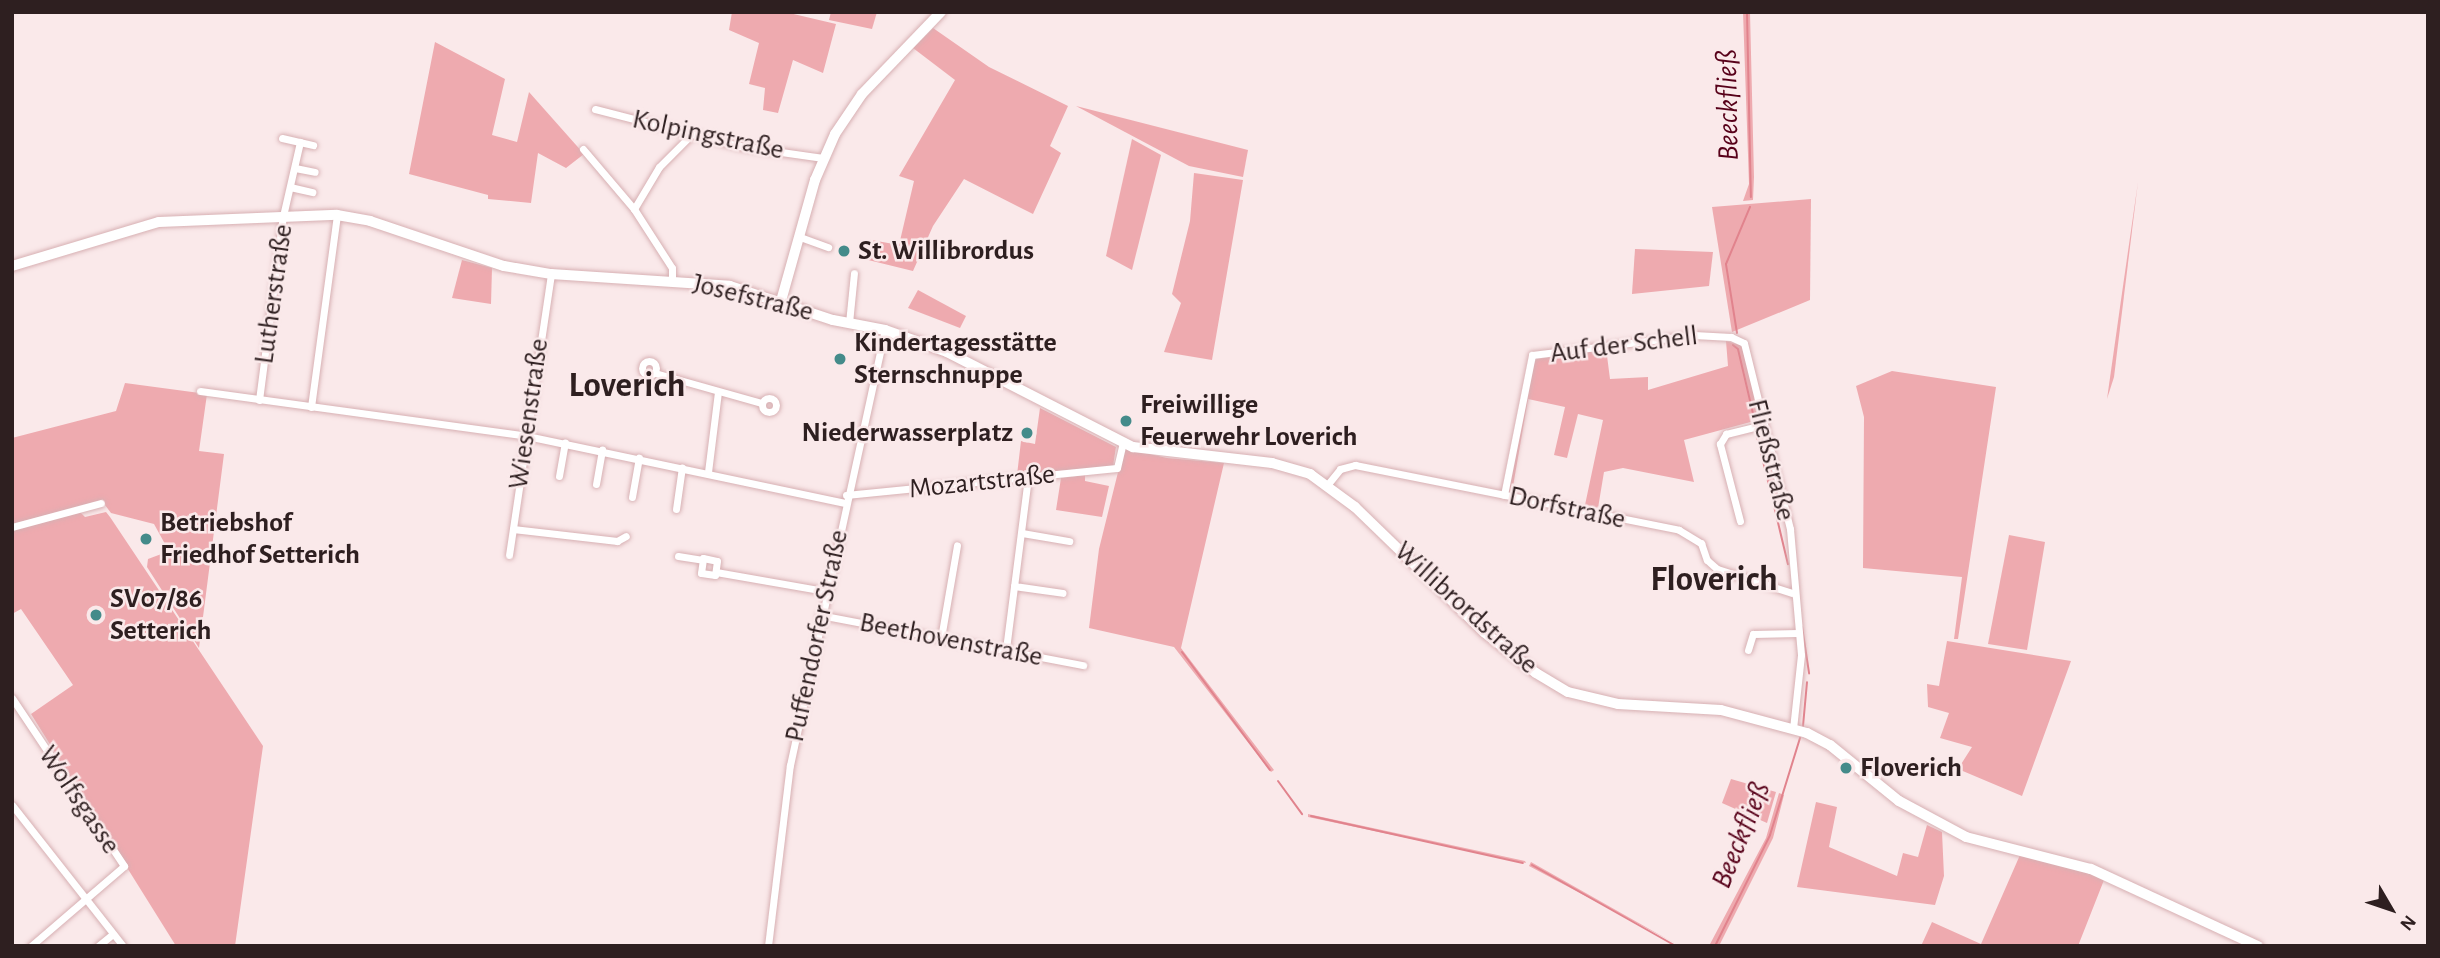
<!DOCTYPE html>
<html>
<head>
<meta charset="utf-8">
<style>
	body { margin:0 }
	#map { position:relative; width:2440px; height:958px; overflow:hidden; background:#fae9ea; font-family:"Alegreya Sans",sans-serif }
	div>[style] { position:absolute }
	.green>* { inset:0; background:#eeaaaf }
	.stream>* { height:2px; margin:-1px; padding:0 1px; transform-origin:1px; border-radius:1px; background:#e1838d }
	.roads { filter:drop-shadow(0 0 2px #d7b0b3) drop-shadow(0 0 2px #d7b0b3) }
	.street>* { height:7px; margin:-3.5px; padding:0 3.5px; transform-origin:3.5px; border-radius:3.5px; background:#fff }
	.street>.ring { margin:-3.5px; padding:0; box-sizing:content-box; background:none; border:7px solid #fff; border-radius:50% }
	.secondary>* { height:10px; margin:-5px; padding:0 5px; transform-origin:5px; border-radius:5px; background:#fff }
	.dots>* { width:19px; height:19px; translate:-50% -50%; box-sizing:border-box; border:4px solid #fae9ea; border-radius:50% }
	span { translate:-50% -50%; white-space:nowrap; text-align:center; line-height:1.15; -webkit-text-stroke:5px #fae9ea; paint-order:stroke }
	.street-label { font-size:28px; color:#2e1f20 }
	.poi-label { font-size:28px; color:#2e1f20; font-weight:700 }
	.left { translate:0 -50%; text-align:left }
	.right { translate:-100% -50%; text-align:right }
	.water-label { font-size:30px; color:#570019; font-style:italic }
	.district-label { font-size:35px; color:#2e1f20; font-weight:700 }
	.frame { position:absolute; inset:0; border:14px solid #2e1f20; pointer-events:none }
	.north { position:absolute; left:2356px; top:874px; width:70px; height:70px; -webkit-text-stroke:5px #fae9ea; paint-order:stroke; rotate:129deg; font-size:19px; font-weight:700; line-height:28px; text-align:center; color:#2e1f20 }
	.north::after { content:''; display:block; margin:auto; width:24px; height:32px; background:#2e1f20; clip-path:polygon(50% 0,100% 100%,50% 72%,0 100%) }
</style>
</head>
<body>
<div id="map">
	<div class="green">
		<div style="clip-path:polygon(732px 12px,785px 12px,836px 24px,823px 73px,793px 60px,778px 113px,763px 110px,765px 88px,749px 84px,759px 43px,729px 30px)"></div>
		<div style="clip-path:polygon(831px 12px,877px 12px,872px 29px,829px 20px)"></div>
		<div style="clip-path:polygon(1743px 12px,1750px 12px,1754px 177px,1753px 200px,1743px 201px,1749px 184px)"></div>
		<div style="clip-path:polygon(933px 28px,989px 67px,1068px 106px,1050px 146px,1061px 153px,1033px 214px,964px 179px,933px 226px,913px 271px,860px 258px,866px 239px,899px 245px,914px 181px,899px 176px,955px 80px,913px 48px)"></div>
		<div style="clip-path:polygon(435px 42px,505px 79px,492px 135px,517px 142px,529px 92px,584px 154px,566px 168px,538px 153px,531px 203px,488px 199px,488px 195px,409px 174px)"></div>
		<div style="clip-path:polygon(1076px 106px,1248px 150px,1243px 177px,1189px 166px)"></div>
		<div style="clip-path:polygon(1132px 139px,1161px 155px,1132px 270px,1106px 256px)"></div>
		<div style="clip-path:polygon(1194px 173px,1243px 180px,1212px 360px,1164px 352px,1181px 303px,1172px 294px,1190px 221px)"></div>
		<div style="clip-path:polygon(2138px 182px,2114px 377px,2107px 399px,2121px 300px)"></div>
		<div style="clip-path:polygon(1811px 199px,1810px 300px,1732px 332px,1712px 207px)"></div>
		<div style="clip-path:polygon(1635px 249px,1713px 252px,1709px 286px,1632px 294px)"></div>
		<div style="clip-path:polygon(462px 260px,492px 268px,491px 304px,452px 298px)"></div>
		<div style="clip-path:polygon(918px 290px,966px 316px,960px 328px,908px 308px)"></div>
		<div style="clip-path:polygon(1726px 341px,1740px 345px,1746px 353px,1758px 420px,1684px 440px,1694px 482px,1623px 468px,1604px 472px,1598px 508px,1585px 505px,1603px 420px,1578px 414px,1567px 458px,1554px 455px,1565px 407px,1528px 399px,1512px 492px,1506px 492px,1532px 365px,1537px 359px,1606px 348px,1610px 379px,1648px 377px,1648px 390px,1728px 366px)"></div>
		<div style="clip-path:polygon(1892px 371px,1996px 387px,1958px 639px,1954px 639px,1962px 577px,1863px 568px,1864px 417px,1856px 386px)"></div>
		<div style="clip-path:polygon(125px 383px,207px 394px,199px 451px,224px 454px,199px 648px,147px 567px,148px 559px,164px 553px,165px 544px,154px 524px,111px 513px,102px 501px,12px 524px,12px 438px,116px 411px)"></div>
		<div style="clip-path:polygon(1040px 408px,1116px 447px,1113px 466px,1017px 475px,1021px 441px,1035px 444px)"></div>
		<div style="clip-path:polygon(1754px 430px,1761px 430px,1785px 519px,1777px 521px)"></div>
		<div style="clip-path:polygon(1124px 448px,1167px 458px,1224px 463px,1181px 648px,1274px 770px,1271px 772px,1174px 647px,1089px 628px,1099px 549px)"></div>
		<div style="clip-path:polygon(1085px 475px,1085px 481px,1109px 486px,1102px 517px,1056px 510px,1061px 478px)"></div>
		<div style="clip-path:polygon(80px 512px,85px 517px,106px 512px,110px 517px,263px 746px,235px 946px,176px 946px,31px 714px,73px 685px,21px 609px,12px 614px,12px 530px)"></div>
		<div style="clip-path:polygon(2009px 535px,2045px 542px,2027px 650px,1988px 644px)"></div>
		<div style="clip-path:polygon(1947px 641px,2071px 661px,2022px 796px,1958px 769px,1972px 747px,1940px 738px,1949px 713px,1928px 707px,1927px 684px,1939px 686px)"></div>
		<div style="clip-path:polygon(1731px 779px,1776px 792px,1767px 823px,1722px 803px)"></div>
		<div style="clip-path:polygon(1779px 793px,1784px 795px,1773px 838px,1719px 946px,1709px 946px,1766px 838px)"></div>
		<div style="clip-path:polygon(1816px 802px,1837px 807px,1829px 847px,1897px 876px,1903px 853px,1918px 857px,1927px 825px,1942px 832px,1944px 876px,1935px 905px,1797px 887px)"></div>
		<div style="clip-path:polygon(1308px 814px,1525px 861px,1526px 863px,1308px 817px)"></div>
		<div style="clip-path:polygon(2020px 855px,2081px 869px,2251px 946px,2104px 880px,2078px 946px,1921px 946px,1932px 922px,1981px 944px)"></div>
		<div style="clip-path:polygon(1531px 862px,1667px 939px,1680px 946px,1529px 866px)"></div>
	</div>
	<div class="stream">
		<div style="left:1747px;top:12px;width:185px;rotate:88.8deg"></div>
		<div style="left:1737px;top:333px;width:70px;rotate:-99.1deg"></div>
		<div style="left:1726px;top:264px;width:62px;rotate:-67.2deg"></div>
		<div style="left:1733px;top:345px;width:6px;rotate:39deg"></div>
		<div style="left:1738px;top:349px;width:75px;rotate:76.9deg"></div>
		<div style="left:1756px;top:431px;width:137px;rotate:76.5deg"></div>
		<div style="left:1802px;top:627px;width:47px;rotate:81.3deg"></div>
		<div style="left:1182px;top:652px;width:147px;rotate:53.3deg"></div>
		<div style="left:1803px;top:726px;width:44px;rotate:-84.8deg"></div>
		<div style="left:1278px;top:781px;width:41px;rotate:54deg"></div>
		<div style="left:1311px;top:816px;width:217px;rotate:12.5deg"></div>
		<div style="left:1532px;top:865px;width:165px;rotate:29.4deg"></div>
		<div style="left:1715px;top:946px;width:124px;rotate:-63.6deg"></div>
		<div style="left:1770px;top:835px;width:102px;rotate:-72.8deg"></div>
	</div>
	<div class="roads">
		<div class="street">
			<div style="left:595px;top:109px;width:149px;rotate:14.4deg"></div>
			<div style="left:739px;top:146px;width:85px;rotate:8.1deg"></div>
			<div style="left:282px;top:138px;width:32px;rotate:13deg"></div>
			<div style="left:583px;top:149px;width:79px;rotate:49.6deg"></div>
			<div style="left:634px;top:209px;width:70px;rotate:57.2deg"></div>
			<div style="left:672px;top:268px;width:11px;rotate:90deg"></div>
			<div style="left:295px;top:168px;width:20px;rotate:11deg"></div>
			<div style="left:290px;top:187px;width:23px;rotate:13deg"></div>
			<div style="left:634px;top:209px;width:49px;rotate:-59.2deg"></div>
			<div style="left:659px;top:167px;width:44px;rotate:-45deg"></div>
			<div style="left:800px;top:237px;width:30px;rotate:20deg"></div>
			<div style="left:849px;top:323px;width:50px;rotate:-84.3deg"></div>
			<div class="ring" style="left:642px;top:361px;width:7px;height:7px"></div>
			<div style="left:655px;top:373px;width:111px;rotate:15.7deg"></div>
			<div style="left:200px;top:391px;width:330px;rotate:7.8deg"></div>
			<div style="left:527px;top:436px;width:325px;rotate:11.9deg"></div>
			<div class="ring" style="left:762px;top:398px;width:7px;height:7px"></div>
			<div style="left:259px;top:400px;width:186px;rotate:-82.6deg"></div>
			<div style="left:283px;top:216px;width:76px;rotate:-77.1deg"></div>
			<div style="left:311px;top:407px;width:194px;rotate:-82.3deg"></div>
			<div style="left:708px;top:472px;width:81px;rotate:-82.9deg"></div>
			<div style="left:559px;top:476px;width:34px;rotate:-80deg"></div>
			<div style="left:596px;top:484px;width:35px;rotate:-80deg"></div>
			<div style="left:1328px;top:484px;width:19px;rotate:-51deg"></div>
			<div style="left:1340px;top:469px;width:16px;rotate:-15deg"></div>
			<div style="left:1355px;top:465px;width:330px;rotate:11.3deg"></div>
			<div style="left:1679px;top:530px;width:26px;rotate:31deg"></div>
			<div style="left:1701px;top:543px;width:18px;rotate:71deg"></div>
			<div style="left:1707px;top:560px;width:13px;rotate:42deg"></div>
			<div style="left:1717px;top:569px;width:79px;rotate:17.7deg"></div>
			<div style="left:846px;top:495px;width:272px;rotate:-5.7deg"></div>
			<div style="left:1117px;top:468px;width:26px;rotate:-77deg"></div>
			<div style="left:1504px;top:495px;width:143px;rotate:-78.7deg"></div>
			<div style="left:1532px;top:355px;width:163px;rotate:-7deg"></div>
			<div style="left:1694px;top:335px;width:37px;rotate:3deg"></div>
			<div style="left:1731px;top:337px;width:14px;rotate:25deg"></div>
			<div style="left:1744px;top:343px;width:192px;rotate:76.1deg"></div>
			<div style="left:1790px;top:529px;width:126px;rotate:85deg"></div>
			<div style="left:1801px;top:655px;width:74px;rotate:96.2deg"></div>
			<div style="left:632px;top:497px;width:40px;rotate:-80deg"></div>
			<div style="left:676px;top:509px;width:42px;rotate:-81.9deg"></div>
			<div style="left:1740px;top:521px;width:80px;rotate:-104.6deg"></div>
			<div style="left:1720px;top:444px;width:12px;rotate:-59deg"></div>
			<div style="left:1726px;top:434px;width:37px;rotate:-14deg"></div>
			<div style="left:12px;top:527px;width:92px;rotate:-15.1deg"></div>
			<div style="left:513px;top:529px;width:105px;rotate:6.6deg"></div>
			<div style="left:617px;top:541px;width:10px;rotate:-29deg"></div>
			<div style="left:1022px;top:533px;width:48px;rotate:9.7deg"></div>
			<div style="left:509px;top:555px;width:284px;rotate:-81.5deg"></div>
			<div style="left:678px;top:556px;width:25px;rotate:9deg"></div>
			<div style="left:703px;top:558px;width:14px;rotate:12deg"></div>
			<div style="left:717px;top:561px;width:14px;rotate:98deg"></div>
			<div style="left:715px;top:575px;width:14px;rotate:-172deg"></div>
			<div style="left:701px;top:573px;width:15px;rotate:-82deg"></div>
			<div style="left:716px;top:572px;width:111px;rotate:9.9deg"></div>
			<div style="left:1014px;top:586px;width:49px;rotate:8.1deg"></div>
			<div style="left:820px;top:615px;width:268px;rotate:10.8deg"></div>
			<div style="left:941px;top:638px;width:94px;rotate:-80.2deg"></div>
			<div style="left:1006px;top:649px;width:172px;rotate:-82.7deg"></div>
			<div style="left:1748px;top:650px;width:17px;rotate:-73deg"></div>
			<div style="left:1753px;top:634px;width:45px;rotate:-1.3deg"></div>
			<div style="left:12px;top:698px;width:202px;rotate:56.3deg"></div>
			<div style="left:124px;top:866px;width:123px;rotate:139.3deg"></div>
			<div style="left:12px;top:805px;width:179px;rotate:51.8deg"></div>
			<div style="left:98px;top:946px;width:19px;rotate:-39deg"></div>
			<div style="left:768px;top:946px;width:182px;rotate:-83.1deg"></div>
			<div style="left:790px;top:765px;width:445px;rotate:-77.7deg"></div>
		</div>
		<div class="secondary">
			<div style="left:12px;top:266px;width:153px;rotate:-16.7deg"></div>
			<div style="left:159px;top:222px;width:178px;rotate:-2.3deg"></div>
			<div style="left:337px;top:215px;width:34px;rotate:10deg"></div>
			<div style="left:370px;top:221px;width:141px;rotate:18.6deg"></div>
			<div style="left:504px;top:266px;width:48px;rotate:9.7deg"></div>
			<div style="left:551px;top:274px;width:179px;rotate:3.8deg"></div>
			<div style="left:730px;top:286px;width:108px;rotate:18.3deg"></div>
			<div style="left:833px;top:320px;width:53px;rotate:10.9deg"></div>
			<div style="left:885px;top:330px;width:66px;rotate:19.5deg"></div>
			<div style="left:947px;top:352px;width:209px;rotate:27.1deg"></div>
			<div style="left:1133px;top:447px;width:140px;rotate:6.6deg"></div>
			<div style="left:1272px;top:463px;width:40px;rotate:16deg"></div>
			<div style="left:1310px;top:474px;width:56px;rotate:36.3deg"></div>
			<div style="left:1355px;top:507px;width:180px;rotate:44.1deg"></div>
			<div style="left:1484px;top:632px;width:66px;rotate:38.3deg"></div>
			<div style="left:1536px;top:673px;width:37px;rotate:31deg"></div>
			<div style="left:1568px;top:692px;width:51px;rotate:13.5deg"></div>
			<div style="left:1618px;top:704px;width:103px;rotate:3.3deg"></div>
			<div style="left:1721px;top:710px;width:89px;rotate:15deg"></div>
			<div style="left:1807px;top:733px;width:26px;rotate:28deg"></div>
			<div style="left:1830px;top:745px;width:89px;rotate:39.1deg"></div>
			<div style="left:1899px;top:801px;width:76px;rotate:28.2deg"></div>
			<div style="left:1966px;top:837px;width:129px;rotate:14.4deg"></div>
			<div style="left:2091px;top:869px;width:184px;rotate:24.8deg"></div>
			<div style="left:781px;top:301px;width:126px;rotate:-74.3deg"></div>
			<div style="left:815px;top:180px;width:50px;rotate:-66.5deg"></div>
			<div style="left:835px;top:134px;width:48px;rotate:-56deg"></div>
			<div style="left:862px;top:94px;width:114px;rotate:-46.1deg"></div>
		</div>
	</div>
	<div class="dots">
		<div style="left:844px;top:251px;background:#448b8a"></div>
		<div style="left:840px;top:359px;background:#448b8a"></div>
		<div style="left:1126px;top:421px;background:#448b8a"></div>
		<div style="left:1027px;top:433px;background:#448b8a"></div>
		<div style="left:146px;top:539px;background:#448b8a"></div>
		<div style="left:96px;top:615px;background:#448b8a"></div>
		<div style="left:1846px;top:768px;background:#448b8a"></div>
	</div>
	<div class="street-label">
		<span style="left:708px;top:135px;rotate:12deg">Kolpingstraße</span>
		<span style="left:274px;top:294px;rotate:-82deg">Lutherstraße</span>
		<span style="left:753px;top:298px;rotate:14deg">Josefstraße</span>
		<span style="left:1624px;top:345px;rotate:-7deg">Auf der Schell</span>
		<span style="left:529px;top:414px;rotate:-82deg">Wiesenstraße</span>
		<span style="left:1771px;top:460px;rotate:76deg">Fließstraße</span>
		<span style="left:982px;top:482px;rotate:-6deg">Mozartstraße</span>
		<span style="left:1567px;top:508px;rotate:12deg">Dorfstraße</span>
		<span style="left:1466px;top:608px;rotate:42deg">Willibrordstraße</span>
		<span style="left:817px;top:636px;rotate:-78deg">Puffendorfer Straße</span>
		<span style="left:951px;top:640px;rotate:11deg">Beethovenstraße</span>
		<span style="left:79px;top:800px;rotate:56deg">Wolfsgasse</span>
	</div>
	<div class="poi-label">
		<span class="left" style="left:858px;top:251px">St. Willibrordus</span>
		<span class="left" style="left:854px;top:359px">Kindertagesstätte<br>Sternschnuppe</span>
		<span class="left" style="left:1140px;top:421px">Freiwillige<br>Feuerwehr Loverich</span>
		<span class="right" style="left:1013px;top:433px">Niederwasserplatz</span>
		<span class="left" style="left:160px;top:539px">Betriebshof<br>Friedhof Setterich</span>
		<span class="left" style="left:110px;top:615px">SV07/86<br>Setterich</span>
		<span class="left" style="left:1860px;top:768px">Floverich</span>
	</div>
	<div class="water-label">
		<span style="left:1728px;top:105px;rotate:-91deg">Beeckfließ</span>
		<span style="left:1741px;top:835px;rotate:-68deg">Beeckfließ</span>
	</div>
	<div class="district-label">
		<span style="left:627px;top:386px">Loverich</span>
		<span style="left:1714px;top:580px">Floverich</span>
	</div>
	<div class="frame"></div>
	<div class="north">N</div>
</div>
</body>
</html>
